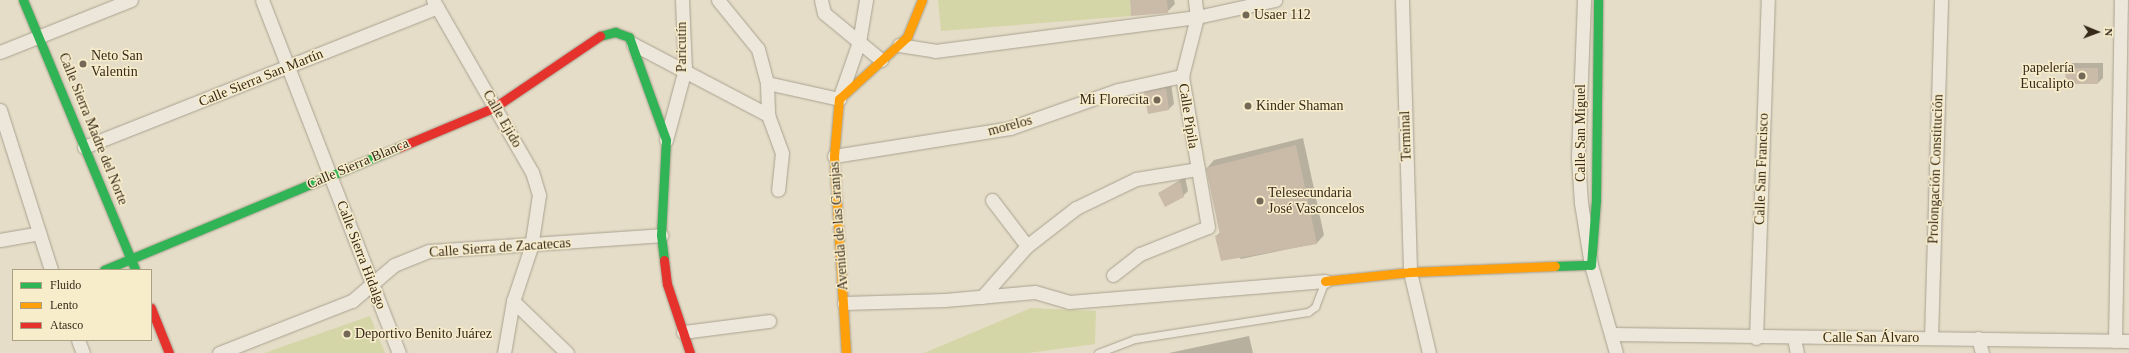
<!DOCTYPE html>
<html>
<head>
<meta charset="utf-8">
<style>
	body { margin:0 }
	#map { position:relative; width:2129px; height:353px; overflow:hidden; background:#e5ddc7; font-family:Georgia,serif }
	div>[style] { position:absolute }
	.green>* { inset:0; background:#d4d6a8 }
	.shadow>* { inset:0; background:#0003 }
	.building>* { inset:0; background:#c9bba8 }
	.roads { filter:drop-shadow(0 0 1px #a9a191) drop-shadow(0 0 1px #a9a191) }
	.lane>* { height:7px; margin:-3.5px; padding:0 3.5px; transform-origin:3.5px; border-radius:3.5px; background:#ece7da }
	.street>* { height:13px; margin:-6.5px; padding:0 6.5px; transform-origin:6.5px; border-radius:6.5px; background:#ece7da }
	.fast>* { height:9px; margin:-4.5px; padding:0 4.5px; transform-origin:4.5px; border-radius:4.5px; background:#30b455 }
	.slow>* { height:9px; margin:-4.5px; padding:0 4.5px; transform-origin:4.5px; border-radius:4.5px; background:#ff9f0a }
	.jam>* { height:9px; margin:-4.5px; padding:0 4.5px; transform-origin:4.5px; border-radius:4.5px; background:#e5322d }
	.dots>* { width:11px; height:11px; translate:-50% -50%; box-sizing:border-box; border:2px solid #f8edcb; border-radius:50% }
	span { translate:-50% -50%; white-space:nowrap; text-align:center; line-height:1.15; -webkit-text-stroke:3px #f8edcb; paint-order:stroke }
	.poi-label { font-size:14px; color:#37291a }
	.left { translate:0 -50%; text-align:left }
	.right { translate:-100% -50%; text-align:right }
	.street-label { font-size:14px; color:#37291a }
	.legend { position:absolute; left:12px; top:269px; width:140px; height:72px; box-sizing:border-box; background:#f8edcb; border:1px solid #ab9f84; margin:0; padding:5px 7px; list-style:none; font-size:12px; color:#37291a }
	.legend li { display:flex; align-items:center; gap:8px; height:20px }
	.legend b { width:20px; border:1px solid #ab9f84 }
	.north { position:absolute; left:2077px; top:12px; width:40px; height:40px; -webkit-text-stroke:3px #f8edcb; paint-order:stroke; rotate:91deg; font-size:11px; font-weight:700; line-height:16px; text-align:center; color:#37291a }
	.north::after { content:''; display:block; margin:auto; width:14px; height:18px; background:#37291a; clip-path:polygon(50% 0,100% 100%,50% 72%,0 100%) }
</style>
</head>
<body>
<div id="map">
	<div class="green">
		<div style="clip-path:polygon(938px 0,1130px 0,1131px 16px,941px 31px)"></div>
		<div style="clip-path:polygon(1031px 308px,1096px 311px,1095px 344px,1028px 353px,924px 353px)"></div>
		<div style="clip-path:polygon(370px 316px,385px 353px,264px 353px)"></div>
	</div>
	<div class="shadow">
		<div style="clip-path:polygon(1131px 0,1174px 0,1175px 4px,1167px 12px)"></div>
		<div style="clip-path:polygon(2072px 63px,2103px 63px,2103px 78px,2098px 83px,2066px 68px)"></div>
		<div style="clip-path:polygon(1171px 83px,1174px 104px,1169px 109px,1149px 113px,1145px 93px,1151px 88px)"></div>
		<div style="clip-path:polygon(1303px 138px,1324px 235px,1317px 243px,1241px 259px,1216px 236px,1221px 232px,1207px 168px,1214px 160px)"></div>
		<div style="clip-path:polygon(1185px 177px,1188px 191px,1183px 196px,1159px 193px)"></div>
		<div style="clip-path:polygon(1249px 336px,1253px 353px,1169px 353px)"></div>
	</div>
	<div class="building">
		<div style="clip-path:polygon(1130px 0,1167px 0,1168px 13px,1131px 16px)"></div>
		<div style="clip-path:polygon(2065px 68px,2098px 68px,2098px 84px,2066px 84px)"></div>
		<div style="clip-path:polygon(1166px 88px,1169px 110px,1148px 114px,1144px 92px)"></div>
		<div style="clip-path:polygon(1296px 145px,1317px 244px,1221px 261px,1215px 236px,1220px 235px,1206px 168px)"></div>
		<div style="clip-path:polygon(1180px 181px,1184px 197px,1165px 207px,1158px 193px)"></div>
	</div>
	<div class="roads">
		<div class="lane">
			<div style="left:1098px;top:353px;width:40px;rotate:-21deg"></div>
			<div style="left:1135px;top:339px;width:175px;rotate:-8.9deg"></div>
			<div style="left:1308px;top:312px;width:9px;rotate:-36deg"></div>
			<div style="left:1315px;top:307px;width:28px;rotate:-69deg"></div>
		</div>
		<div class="street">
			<div style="left:262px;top:0;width:379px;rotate:68.8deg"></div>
			<div style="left:433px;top:0;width:198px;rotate:60.1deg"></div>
			<div style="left:532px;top:172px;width:24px;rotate:73deg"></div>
			<div style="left:539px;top:195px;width:53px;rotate:98.7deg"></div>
			<div style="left:531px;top:247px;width:57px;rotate:108.4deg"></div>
			<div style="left:513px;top:301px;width:53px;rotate:99.8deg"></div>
			<div style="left:718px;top:0;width:63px;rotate:50.8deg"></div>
			<div style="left:758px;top:49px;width:35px;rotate:75deg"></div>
			<div style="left:767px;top:83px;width:32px;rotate:88deg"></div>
			<div style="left:768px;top:115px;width:40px;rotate:69.8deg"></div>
			<div style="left:782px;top:153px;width:37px;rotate:96deg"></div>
			<div style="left:821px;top:0;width:13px;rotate:77deg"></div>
			<div style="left:824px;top:13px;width:74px;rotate:39.5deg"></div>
			<div style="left:1402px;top:0;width:272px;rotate:88.3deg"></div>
			<div style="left:1410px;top:272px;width:83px;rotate:76.8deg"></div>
			<div style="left:1584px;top:0;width:157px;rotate:92.2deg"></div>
			<div style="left:1578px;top:157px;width:46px;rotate:86.3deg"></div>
			<div style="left:1581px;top:203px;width:63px;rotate:80.8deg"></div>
			<div style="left:1591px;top:265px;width:91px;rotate:74.1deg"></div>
			<div style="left:633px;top:44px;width:153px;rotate:27.7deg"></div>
			<div style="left:899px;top:45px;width:36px;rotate:9deg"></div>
			<div style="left:935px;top:51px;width:264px;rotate:-7.4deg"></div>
			<div style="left:1197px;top:17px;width:80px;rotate:-12.3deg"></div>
			<div style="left:0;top:52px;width:141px;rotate:-21.7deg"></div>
			<div style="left:767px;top:83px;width:74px;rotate:12.5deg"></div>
			<div style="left:839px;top:99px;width:60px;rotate:-70.7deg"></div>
			<div style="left:859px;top:42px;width:43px;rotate:-80.5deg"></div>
			<div style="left:0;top:110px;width:168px;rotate:72.3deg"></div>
			<div style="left:666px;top:140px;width:73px;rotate:-75deg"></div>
			<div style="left:685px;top:69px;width:69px;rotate:-92.5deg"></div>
			<div style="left:84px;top:147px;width:380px;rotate:-21.6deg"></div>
			<div style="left:834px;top:156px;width:178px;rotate:-9deg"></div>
			<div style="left:1010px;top:128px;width:114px;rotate:-19.4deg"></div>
			<div style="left:1118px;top:90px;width:66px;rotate:-12.3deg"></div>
			<div style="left:992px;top:200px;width:58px;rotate:52.7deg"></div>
			<div style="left:0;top:240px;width:40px;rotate:-10deg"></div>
			<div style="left:1113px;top:275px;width:34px;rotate:-38deg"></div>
			<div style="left:1140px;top:254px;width:73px;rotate:-21.7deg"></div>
			<div style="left:1208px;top:227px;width:153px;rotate:-99.8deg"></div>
			<div style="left:1182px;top:76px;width:61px;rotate:-75.7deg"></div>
			<div style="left:1197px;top:17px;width:17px;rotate:-97deg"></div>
			<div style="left:982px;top:297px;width:68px;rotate:-48.6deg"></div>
			<div style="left:1027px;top:246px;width:62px;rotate:-37.8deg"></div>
			<div style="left:1076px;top:208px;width:67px;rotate:-25.8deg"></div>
			<div style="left:1136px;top:179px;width:63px;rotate:-9.2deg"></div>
			<div style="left:513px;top:301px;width:75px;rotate:43.9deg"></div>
			<div style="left:844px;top:303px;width:101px;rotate:-1.7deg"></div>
			<div style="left:945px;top:300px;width:90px;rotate:-5.1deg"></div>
			<div style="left:1035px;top:292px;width:35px;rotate:16deg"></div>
			<div style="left:1069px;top:302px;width:257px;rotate:-4.7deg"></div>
			<div style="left:683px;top:332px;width:87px;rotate:-7.3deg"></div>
			<div style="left:1612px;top:334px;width:517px;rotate:0.78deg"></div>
			<div style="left:1756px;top:338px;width:338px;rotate:-88deg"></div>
			<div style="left:1794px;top:338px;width:15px;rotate:79deg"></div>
			<div style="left:1931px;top:338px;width:338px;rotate:-88.3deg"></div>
			<div style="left:1978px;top:338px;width:16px;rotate:75deg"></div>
			<div style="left:78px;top:340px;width:14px;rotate:69deg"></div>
			<div style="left:2115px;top:341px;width:341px;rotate:-89deg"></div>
			<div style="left:219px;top:353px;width:143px;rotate:-21.4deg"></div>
			<div style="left:352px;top:301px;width:55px;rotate:-40.6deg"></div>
			<div style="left:394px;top:265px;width:38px;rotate:-22deg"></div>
			<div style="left:429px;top:251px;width:233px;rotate:-3.9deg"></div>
		</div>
		<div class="fast">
			<div style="left:23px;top:0;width:291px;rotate:67.4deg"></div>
			<div style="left:600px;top:36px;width:16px;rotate:-15deg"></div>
			<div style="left:615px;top:32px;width:15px;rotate:20deg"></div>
			<div style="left:629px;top:37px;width:109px;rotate:70.2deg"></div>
			<div style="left:666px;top:140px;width:95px;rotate:93deg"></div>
			<div style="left:661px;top:235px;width:25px;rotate:83deg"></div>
			<div style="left:1555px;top:266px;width:36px;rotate:-2deg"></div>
			<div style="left:1591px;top:265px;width:65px;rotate:-85.6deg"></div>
			<div style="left:1596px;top:200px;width:200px;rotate:-89.4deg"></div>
			<div style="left:104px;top:270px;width:321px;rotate:-22.6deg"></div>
		</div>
		<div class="slow">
			<div style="left:1325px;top:281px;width:85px;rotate:-6deg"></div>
			<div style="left:1410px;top:272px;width:145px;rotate:-2.4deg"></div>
			<div style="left:846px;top:353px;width:197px;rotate:-93.5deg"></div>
			<div style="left:834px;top:156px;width:57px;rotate:-85deg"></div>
			<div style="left:839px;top:99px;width:92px;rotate:-42.4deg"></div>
			<div style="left:907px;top:37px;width:40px;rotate:-68deg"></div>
		</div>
		<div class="jam">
			<div style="left:400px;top:147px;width:103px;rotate:-22.8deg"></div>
			<div style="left:495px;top:107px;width:127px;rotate:-34.1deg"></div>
			<div style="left:664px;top:260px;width:24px;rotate:83deg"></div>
			<div style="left:667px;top:284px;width:73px;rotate:71.6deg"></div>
			<div style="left:151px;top:308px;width:48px;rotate:68.2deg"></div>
		</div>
	</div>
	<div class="dots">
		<div style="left:1246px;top:15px;background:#746857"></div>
		<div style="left:83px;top:64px;background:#746857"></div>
		<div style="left:2082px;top:76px;background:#746857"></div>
		<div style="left:1157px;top:100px;background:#746857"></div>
		<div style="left:1248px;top:106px;background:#746857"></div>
		<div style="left:1260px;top:201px;background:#746857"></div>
		<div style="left:347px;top:334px;background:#746857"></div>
	</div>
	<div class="poi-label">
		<span class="left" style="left:1254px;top:15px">Usaer 112</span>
		<span class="left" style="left:91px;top:64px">Neto San<br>Valentin</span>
		<span class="right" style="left:2074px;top:76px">papelería<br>Eucalipto</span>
		<span class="right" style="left:1149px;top:100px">Mi Florecita</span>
		<span class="left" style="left:1256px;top:106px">Kinder Shaman</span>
		<span class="left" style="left:1268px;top:201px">Telesecundaria<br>José Vasconcelos</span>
		<span class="left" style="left:355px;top:334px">Deportivo Benito Juárez</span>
	</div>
	<div class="street-label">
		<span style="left:682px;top:47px;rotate:-90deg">Paricutín</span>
		<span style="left:261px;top:78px;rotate:-22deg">Calle Sierra San Martín</span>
		<span style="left:1188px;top:116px;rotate:81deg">Calle Pípila</span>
		<span style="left:502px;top:119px;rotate:60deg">Calle Ejido</span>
		<span style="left:1010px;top:126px;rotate:-15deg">morelos</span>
		<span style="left:93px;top:129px;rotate:68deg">Calle Sierra Madre del Norte</span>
		<span style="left:1581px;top:133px;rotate:-90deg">Calle San Miguel</span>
		<span style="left:1406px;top:136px;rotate:-92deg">Terminal</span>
		<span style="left:358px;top:164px;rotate:-23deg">Calle Sierra Blanca</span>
		<span style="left:1762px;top:169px;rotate:-88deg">Calle San Francisco</span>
		<span style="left:1936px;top:169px;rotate:-88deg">Prolongación Constitución</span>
		<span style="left:839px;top:226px;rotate:-94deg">Avenida de las Granjas</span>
		<span style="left:500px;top:248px;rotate:-4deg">Calle Sierra de Zacatecas</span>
		<span style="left:361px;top:255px;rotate:69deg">Calle Sierra Hidalgo</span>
		<span style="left:1871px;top:338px">Calle San Álvaro</span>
	</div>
	<ul class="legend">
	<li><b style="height:5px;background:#30b455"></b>Fluido</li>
	<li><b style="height:5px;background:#ff9f0a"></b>Lento</li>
	<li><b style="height:5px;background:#e5322d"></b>Atasco</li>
	</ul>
	<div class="north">N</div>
</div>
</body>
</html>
